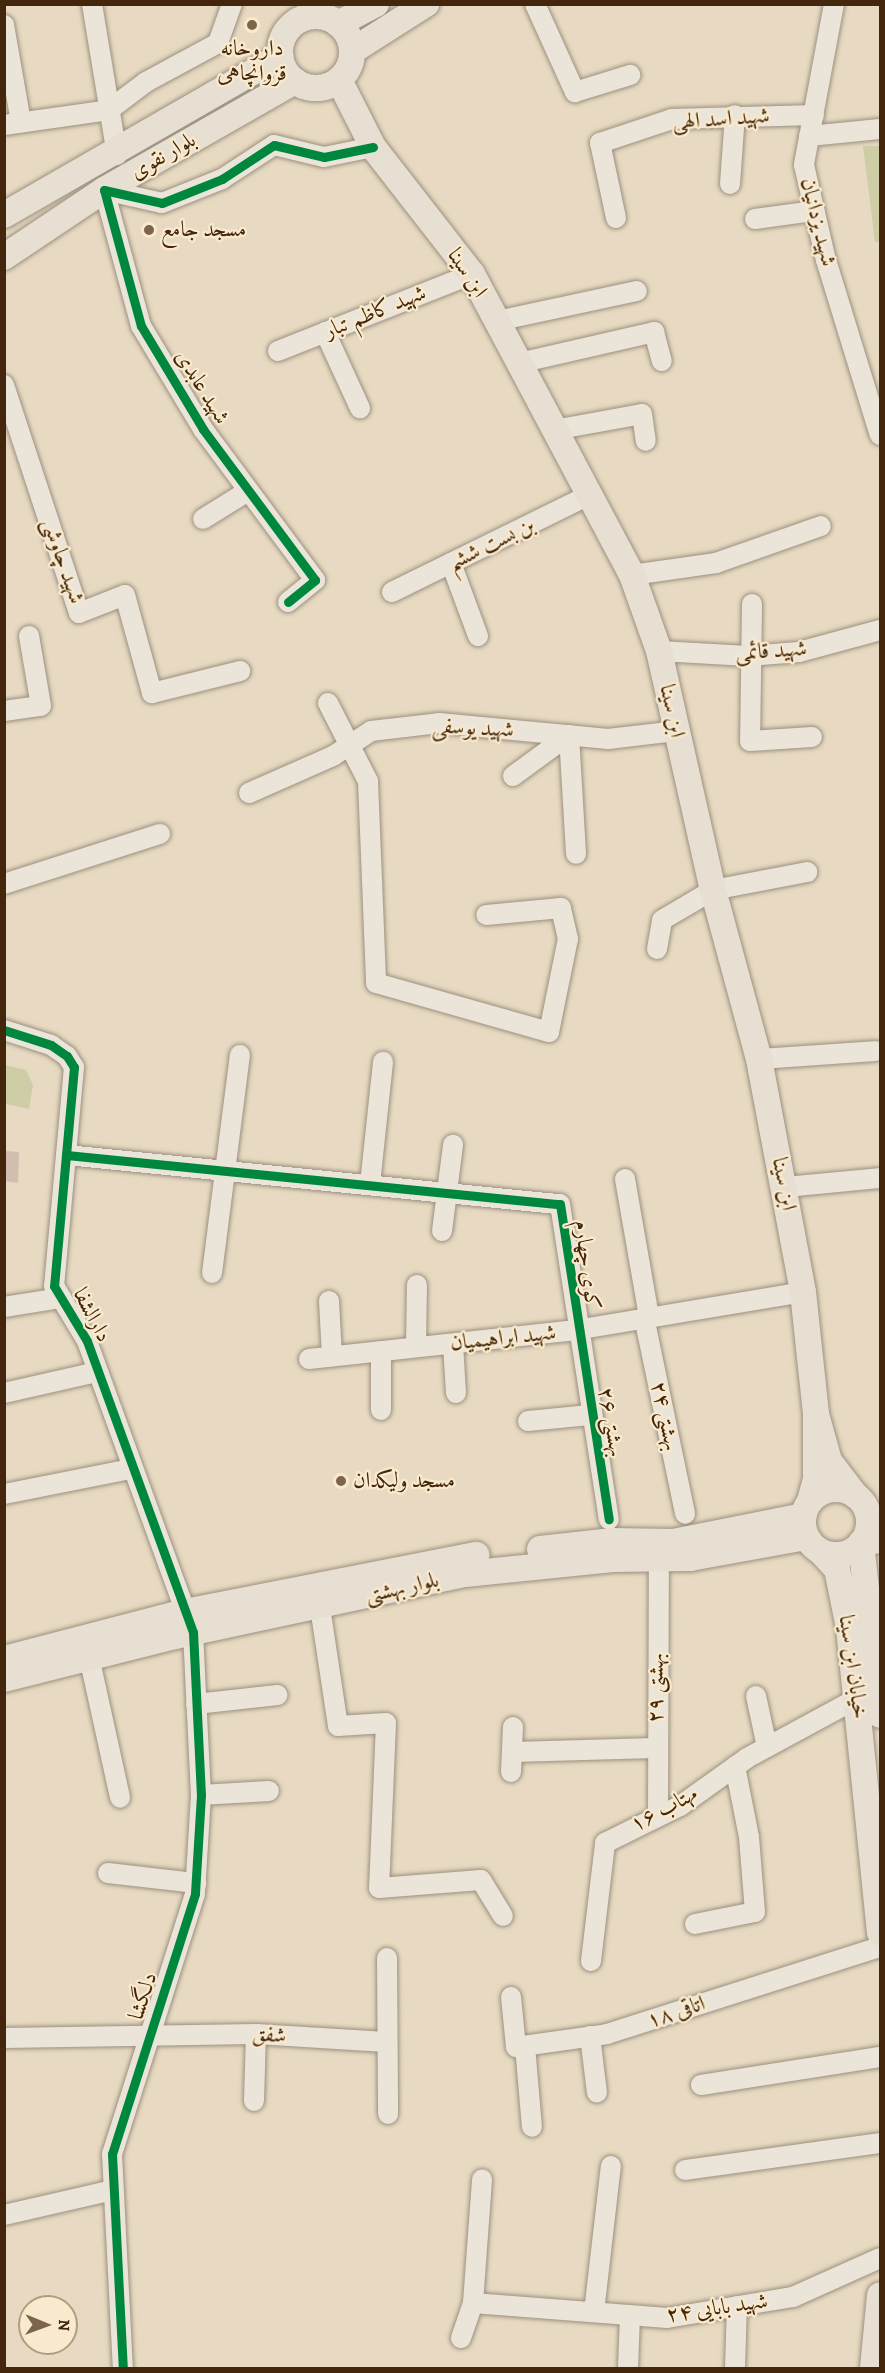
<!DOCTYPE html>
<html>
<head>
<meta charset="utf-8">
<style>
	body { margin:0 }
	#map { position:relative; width:885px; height:2373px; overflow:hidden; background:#e8dac2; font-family:Alegreya,Amiri,serif }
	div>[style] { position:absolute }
	.green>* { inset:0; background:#cecda6 }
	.building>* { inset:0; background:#d2beaf }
	.roads { filter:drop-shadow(0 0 2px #9c907f) drop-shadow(0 0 2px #9c907f) }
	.minor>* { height:20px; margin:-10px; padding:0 10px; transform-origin:10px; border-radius:10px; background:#ebe4d8 }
	.major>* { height:26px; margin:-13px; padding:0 13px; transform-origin:13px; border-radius:13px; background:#e7dfd1 }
	.major>.ring { margin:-13px; padding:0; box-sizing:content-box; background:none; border:26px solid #e7dfd1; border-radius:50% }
	.cycleway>* { height:9px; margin:-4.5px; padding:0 4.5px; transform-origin:4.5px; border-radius:4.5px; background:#00873e }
	.dots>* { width:16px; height:16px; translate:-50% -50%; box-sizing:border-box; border:3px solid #faeacd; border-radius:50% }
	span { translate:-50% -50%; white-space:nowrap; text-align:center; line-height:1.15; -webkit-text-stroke:4.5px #faeacd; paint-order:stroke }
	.poi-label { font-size:22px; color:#43260c }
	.left { translate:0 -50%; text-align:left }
	.street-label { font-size:22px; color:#43260c }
	.frame { position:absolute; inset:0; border:6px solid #43260c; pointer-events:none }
	.north { position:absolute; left:18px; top:2295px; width:60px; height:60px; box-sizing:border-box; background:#faeacd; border:2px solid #b19c80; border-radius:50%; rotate:91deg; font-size:16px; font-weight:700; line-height:24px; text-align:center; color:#43260c }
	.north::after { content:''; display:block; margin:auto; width:21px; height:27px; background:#7d654c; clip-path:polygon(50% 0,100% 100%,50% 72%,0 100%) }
</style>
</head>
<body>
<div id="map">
	<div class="green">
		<div style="clip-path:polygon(863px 146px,880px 146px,880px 242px,875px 242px)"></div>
		<div style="clip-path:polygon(5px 1065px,26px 1070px,33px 1085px,29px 1109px,5px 1104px)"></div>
	</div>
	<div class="building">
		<div style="clip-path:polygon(4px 1151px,19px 1152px,18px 1183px,4px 1181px)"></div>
	</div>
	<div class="roads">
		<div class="minor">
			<div style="left:92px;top:4px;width:153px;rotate:80.6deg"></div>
			<div style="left:535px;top:4px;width:97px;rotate:65.6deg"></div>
			<div style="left:575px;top:92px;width:58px;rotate:-17.2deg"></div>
			<div style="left:834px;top:4px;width:164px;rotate:100.6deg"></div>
			<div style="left:804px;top:165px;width:98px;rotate:77deg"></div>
			<div style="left:826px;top:260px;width:183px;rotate:72.9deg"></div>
			<div style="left:4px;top:25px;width:98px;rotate:80.1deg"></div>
			<div style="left:4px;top:125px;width:106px;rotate:-8.1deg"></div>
			<div style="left:109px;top:110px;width:46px;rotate:-37.1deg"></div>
			<div style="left:146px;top:82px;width:82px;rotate:-28.4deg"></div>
			<div style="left:218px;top:43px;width:41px;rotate:-70.3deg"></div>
			<div style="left:809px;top:136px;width:71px;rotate:-5.6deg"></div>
			<div style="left:730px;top:184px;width:69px;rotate:-85.9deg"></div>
			<div style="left:616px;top:218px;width:77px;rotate:-102deg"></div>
			<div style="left:600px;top:143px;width:76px;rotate:-18.4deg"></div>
			<div style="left:672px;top:119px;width:142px;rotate:-1.6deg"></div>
			<div style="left:755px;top:219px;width:60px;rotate:-7.7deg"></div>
			<div style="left:497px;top:321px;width:143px;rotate:-12.1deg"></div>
			<div style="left:325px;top:332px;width:84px;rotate:65.3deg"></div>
			<div style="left:278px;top:351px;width:209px;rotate:-21.6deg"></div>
			<div style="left:519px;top:363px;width:139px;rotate:-12.9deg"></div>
			<div style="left:654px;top:332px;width:30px;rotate:75deg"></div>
			<div style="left:4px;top:385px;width:240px;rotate:71.8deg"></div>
			<div style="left:79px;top:613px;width:49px;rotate:-21.4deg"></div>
			<div style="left:125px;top:595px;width:102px;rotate:74.6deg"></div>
			<div style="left:152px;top:693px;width:91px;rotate:-14deg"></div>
			<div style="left:554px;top:430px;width:89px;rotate:-10.3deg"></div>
			<div style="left:642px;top:414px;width:27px;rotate:82deg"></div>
			<div style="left:203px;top:519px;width:53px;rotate:-31.9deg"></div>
			<div style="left:451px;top:563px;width:78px;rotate:69.7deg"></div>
			<div style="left:632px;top:575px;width:85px;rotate:-8.1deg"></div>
			<div style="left:716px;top:563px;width:111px;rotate:-19.4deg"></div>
			<div style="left:392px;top:592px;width:220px;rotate:-26.2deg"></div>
			<div style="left:288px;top:602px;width:35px;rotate:-39deg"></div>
			<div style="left:315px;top:580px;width:188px;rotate:-126.6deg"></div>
			<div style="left:203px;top:429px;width:120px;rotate:-121deg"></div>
			<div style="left:141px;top:326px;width:141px;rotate:-105.2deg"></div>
			<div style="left:104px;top:190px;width:59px;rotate:12.6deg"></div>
			<div style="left:162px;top:203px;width:65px;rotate:-21.8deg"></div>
			<div style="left:222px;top:179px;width:62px;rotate:-33.2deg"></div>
			<div style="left:274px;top:145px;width:51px;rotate:13.5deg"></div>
			<div style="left:324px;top:157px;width:50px;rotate:-11.5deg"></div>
			<div style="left:752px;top:604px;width:137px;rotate:90.8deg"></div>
			<div style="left:750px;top:741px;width:62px;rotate:-3.7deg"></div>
			<div style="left:659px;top:651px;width:89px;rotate:3.2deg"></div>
			<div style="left:748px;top:656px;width:51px;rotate:-4.5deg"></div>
			<div style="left:799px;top:652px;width:84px;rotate:-15.2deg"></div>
			<div style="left:328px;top:703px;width:88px;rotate:62.9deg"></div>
			<div style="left:368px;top:781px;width:202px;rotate:87.7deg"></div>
			<div style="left:376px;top:983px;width:180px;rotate:15.8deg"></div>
			<div style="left:549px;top:1032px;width:95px;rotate:-78.5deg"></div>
			<div style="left:568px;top:939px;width:32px;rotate:-103deg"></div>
			<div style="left:561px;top:908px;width:75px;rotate:174.7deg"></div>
			<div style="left:4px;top:711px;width:37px;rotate:-8deg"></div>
			<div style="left:41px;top:706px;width:71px;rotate:-99.7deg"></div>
			<div style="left:513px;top:776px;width:69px;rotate:-36.2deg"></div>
			<div style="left:569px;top:735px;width:119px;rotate:86.6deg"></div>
			<div style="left:249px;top:793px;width:92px;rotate:-23.8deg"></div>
			<div style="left:333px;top:756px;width:45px;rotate:-33.3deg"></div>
			<div style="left:371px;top:731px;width:68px;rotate:-6.7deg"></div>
			<div style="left:439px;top:723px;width:170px;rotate:5.4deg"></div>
			<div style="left:608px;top:739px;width:68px;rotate:-6.7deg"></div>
			<div style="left:4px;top:884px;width:164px;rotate:-17.8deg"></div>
			<div style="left:657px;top:949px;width:29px;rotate:-80deg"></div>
			<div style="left:662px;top:920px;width:59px;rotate:-30.5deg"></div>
			<div style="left:713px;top:890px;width:96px;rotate:-10.8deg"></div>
			<div style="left:4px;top:1030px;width:49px;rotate:17.7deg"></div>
			<div style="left:51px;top:1045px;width:19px;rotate:35deg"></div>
			<div style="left:67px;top:1056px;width:13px;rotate:58deg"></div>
			<div style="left:74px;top:1067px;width:220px;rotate:95.2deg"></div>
			<div style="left:54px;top:1286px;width:64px;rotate:59deg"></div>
			<div style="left:87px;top:1341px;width:310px;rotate:70deg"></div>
			<div style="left:193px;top:1632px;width:163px;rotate:87.2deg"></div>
			<div style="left:201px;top:1795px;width:99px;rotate:93.5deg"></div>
			<div style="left:195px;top:1894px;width:273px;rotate:107.7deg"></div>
			<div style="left:112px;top:2154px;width:214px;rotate:87.1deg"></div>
			<div style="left:759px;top:1059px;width:117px;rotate:-3.9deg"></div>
			<div style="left:66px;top:1155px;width:496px;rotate:5.7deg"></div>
			<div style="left:560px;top:1204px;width:319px;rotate:81.2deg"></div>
			<div style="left:625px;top:1179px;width:139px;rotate:80.1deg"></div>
			<div style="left:370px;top:1184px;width:123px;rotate:-83.9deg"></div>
			<div style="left:785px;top:1187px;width:95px;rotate:-5.4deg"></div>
			<div style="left:442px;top:1231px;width:87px;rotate:-82.7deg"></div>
			<div style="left:212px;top:1273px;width:220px;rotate:-82.7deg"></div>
			<div style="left:329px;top:1301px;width:55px;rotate:86.9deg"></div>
			<div style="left:4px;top:1307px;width:58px;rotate:-9deg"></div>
			<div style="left:644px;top:1317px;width:201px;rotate:78.2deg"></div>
			<div style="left:453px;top:1344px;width:49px;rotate:86.5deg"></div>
			<div style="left:416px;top:1347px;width:62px;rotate:-89.1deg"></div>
			<div style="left:309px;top:1359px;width:269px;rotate:-6.2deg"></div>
			<div style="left:576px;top:1330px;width:230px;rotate:-9.5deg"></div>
			<div style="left:4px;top:1393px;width:95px;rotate:-12.7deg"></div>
			<div style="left:381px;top:1410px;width:59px;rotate:-90deg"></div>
			<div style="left:528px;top:1421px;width:62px;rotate:-5.5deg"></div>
			<div style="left:4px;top:1494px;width:128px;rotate:-11.2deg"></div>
			<div style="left:320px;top:1607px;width:120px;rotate:81.4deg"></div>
			<div style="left:338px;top:1726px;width:48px;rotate:-3.6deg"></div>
			<div style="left:386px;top:1723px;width:165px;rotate:92.4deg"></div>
			<div style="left:379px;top:1888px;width:102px;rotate:-4.5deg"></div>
			<div style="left:481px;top:1880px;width:42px;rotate:58.6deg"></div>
			<div style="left:90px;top:1661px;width:140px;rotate:77.6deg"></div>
			<div style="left:756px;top:1696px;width:52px;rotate:77.8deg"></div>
			<div style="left:196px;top:1704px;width:82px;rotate:-6.3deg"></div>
			<div style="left:512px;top:1752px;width:143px;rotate:-1.6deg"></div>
			<div style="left:511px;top:1772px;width:45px;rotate:-87.5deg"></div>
			<div style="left:201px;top:1795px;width:68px;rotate:-3.4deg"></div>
			<div style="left:658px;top:1815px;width:255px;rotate:-89.8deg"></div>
			<div style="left:108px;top:1873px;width:89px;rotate:6.5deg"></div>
			<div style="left:695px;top:1924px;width:61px;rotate:-11.3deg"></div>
			<div style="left:755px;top:1912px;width:75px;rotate:-94.6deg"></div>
			<div style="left:749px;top:1837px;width:72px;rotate:-101.2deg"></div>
			<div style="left:387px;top:1958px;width:156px;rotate:89.6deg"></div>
			<div style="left:591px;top:1961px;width:119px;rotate:-83.2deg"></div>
			<div style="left:605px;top:1843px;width:84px;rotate:-26.3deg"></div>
			<div style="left:680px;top:1806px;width:82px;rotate:-35.6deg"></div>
			<div style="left:747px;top:1758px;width:126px;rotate:-28.4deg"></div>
			<div style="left:511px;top:1997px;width:50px;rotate:84.3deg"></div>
			<div style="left:516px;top:2047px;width:92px;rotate:-8.1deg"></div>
			<div style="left:607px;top:2034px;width:287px;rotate:-17.7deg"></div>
			<div style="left:590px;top:2036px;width:57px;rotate:83deg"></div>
			<div style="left:4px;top:2038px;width:252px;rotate:-0.9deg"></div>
			<div style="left:256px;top:2034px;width:130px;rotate:3.5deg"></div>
			<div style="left:525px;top:2046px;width:81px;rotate:85.1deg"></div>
			<div style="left:701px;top:2085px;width:181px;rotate:-8.9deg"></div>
			<div style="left:254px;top:2101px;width:67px;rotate:-88.3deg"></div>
			<div style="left:685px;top:2170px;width:197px;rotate:-7.9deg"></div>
			<div style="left:4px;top:2215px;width:112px;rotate:-12.9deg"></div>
			<div style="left:473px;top:2303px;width:195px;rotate:4.4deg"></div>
			<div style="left:667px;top:2318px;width:128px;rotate:-9.5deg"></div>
			<div style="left:793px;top:2297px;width:95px;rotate:-24.1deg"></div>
			<div style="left:594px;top:2312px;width:147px;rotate:-83.4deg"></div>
			<div style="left:461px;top:2338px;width:37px;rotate:-71deg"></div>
			<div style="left:473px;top:2303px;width:124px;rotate:-85.8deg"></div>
			<div style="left:628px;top:2368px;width:53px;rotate:-87.8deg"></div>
			<div style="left:735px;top:2368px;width:62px;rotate:-88.2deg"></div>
		</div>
		<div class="major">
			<div class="ring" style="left:280px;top:16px;width:46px;height:46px"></div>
			<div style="left:338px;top:24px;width:43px;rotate:-27.8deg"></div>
			<div style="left:352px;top:51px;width:88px;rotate:-32.4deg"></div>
			<div style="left:339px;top:80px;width:75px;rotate:63.1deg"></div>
			<div style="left:373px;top:147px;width:161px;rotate:52.1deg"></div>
			<div style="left:472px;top:274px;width:341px;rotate:62deg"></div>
			<div style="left:632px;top:575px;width:81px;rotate:70.4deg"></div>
			<div style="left:659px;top:651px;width:245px;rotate:77.3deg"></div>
			<div style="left:713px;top:890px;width:175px;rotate:74.8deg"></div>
			<div style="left:759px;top:1059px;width:237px;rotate:79.3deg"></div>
			<div style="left:803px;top:1292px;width:123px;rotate:83.9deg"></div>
			<div style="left:4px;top:215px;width:319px;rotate:-29.9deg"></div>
			<div style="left:4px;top:257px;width:120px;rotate:-33.8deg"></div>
			<div style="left:104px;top:190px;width:220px;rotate:-29.7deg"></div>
			<div class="ring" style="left:803px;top:1489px;width:40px;height:40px"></div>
			<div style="left:810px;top:1501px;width:24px;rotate:-75deg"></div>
			<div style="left:816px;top:1478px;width:64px;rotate:-90deg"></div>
			<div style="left:816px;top:1414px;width:49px;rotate:74.5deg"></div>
			<div style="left:829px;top:1461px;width:43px;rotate:52.6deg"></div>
			<div style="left:874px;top:1541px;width:13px;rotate:171deg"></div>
			<div style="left:861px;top:1543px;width:173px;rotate:83.7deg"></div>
			<div style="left:540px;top:1549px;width:71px;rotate:-6.4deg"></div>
			<div style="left:611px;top:1541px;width:62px;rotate:0.9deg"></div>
			<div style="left:673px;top:1542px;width:133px;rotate:-11.3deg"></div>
			<div style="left:821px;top:1552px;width:23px;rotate:47deg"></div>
			<div style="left:837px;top:1569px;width:60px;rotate:78.5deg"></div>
			<div style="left:849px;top:1628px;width:306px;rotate:84.2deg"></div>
			<div style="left:4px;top:1659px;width:187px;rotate:-14.6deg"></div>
			<div style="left:185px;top:1612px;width:297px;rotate:-11.1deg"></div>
			<div style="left:4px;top:1679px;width:176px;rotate:-14.1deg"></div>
			<div style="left:175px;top:1636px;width:297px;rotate:-12.1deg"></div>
			<div style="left:465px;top:1574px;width:149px;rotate:-5.8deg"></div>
			<div style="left:613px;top:1559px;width:77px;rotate:-0.7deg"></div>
			<div style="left:690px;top:1558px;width:118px;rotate:-10.3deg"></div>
			<div style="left:873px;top:2368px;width:73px;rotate:-84.5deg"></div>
		</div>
	</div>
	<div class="cycleway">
		<div style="left:288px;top:602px;width:35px;rotate:-39deg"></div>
		<div style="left:315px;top:580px;width:188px;rotate:-126.6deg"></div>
		<div style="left:203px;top:429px;width:120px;rotate:-121deg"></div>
		<div style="left:141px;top:326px;width:141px;rotate:-105.2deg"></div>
		<div style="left:104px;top:190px;width:59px;rotate:12.6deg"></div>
		<div style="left:162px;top:203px;width:65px;rotate:-21.8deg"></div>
		<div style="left:222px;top:179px;width:62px;rotate:-33.2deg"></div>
		<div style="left:274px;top:145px;width:51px;rotate:13.5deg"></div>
		<div style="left:324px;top:157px;width:50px;rotate:-11.5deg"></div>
		<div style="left:4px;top:1030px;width:49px;rotate:17.7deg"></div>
		<div style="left:51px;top:1045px;width:19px;rotate:35deg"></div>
		<div style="left:67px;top:1056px;width:13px;rotate:58deg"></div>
		<div style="left:74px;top:1067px;width:220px;rotate:95.2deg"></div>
		<div style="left:54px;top:1286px;width:64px;rotate:59deg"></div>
		<div style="left:87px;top:1341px;width:310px;rotate:70deg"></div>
		<div style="left:193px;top:1632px;width:163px;rotate:87.2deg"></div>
		<div style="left:201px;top:1795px;width:99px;rotate:93.5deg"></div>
		<div style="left:195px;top:1894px;width:273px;rotate:107.7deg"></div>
		<div style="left:112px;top:2154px;width:214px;rotate:87.1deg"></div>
		<div style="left:66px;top:1155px;width:496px;rotate:5.7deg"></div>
		<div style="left:560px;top:1204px;width:319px;rotate:81.2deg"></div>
	</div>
	<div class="dots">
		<div style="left:252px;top:25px;background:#7d654c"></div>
		<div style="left:149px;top:230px;background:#7d654c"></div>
		<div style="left:341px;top:1481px;background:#7d654c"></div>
	</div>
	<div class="poi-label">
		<span style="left:252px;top:61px">داروخانه<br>قزوانچاهی</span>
		<span class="left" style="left:161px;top:230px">مسجد جامع</span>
		<span class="left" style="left:353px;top:1481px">مسجد ولیکدان</span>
	</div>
	<div class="street-label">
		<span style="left:721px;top:119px;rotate:-4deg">شهید اسد الهی</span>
		<span style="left:163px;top:156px;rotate:-30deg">بلوار نقوی</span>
		<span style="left:818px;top:222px;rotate:76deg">شهید یزدانیان</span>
		<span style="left:467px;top:273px;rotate:57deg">ابن سینا</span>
		<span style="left:375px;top:312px;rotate:-22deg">شهید کاظم تبار</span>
		<span style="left:202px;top:387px;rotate:58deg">شهید عابدی</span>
		<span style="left:491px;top:544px;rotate:-26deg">بن بست ششم</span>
		<span style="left:63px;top:561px;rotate:71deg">شهید چاوشی</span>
		<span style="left:771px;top:651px;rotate:-4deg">شهید قائمی</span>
		<span style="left:672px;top:711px;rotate:78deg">ابن سینا</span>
		<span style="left:473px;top:728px;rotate:3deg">شهید یوسفی</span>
		<span style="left:784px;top:1184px;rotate:79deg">ابن سینا</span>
		<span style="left:587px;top:1265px;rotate:83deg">کوی چهارم</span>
		<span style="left:92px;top:1315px;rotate:62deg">دارالشفا</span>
		<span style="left:503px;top:1338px;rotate:-6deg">شهید ابراهیمیان</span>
		<span style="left:665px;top:1416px;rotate:78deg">بهشتی ۲۴</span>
		<span style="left:611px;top:1422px;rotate:80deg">بهشتی ۲۶</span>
		<span style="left:402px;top:1588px;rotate:-13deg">بلوار بهشتی</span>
		<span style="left:853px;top:1667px;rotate:82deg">خیابان ابن سینا</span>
		<span style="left:656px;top:1688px;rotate:-89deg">بهشتی ۲۹</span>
		<span style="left:664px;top:1809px;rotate:-28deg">مهتاب ۱۶</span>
		<span style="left:143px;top:1996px;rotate:-72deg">دلگشا</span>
		<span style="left:676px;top:2012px;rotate:-18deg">اتاقی ۱۸</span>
		<span style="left:269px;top:2035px;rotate:3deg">شفق</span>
		<span style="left:717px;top:2308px;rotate:-8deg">شهید بابایی ۲۴</span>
	</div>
	<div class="frame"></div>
	<div class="north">N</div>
</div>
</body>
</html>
